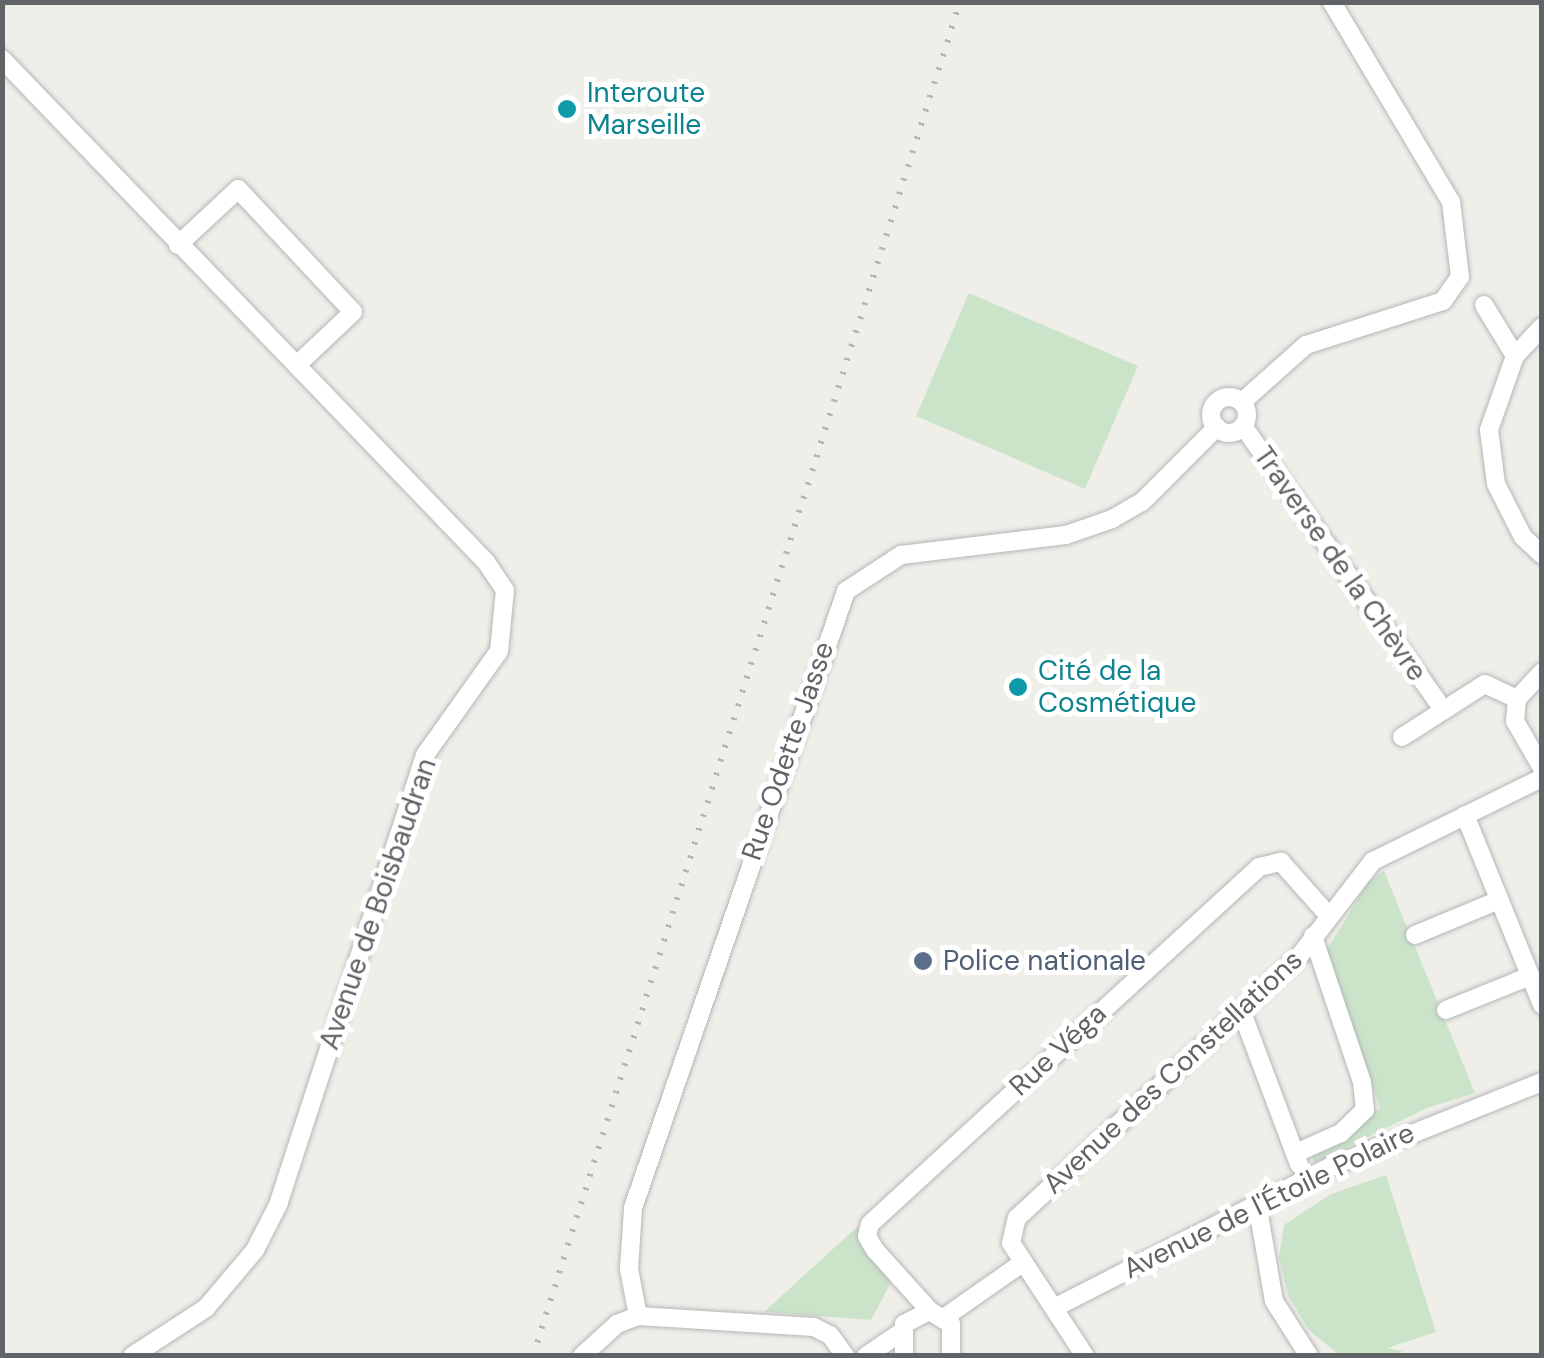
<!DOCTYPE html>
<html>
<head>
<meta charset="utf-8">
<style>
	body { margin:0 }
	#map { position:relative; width:1544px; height:1358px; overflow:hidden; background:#f0eee9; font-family:"DM Sans",sans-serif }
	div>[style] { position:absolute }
	.green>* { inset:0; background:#cbe4c9 }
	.roads { filter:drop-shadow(0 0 2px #b4b6b9) drop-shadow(0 0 2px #b4b6b9) }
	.minor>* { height:18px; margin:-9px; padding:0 9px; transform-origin:9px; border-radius:9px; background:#fff }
	.minor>.ring { margin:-9px; padding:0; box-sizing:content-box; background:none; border:18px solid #fff; border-radius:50% }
	.rail>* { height:6px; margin-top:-3px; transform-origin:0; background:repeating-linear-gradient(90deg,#b4b5b5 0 2.5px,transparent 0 14.5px) }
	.dots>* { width:28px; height:28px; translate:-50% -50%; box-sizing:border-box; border:5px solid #fff; border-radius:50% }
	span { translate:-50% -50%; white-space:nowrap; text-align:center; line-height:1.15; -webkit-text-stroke:10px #fff; paint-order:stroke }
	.culture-label { font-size:28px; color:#0d838f }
	.left { translate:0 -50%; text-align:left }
	.street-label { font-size:28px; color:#606467 }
	.service-label { font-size:28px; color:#4e5e75 }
	.frame { position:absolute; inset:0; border:5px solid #606467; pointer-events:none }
</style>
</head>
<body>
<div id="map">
	<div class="green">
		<div style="clip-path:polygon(969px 293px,1138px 366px,1085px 489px,916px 416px)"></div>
		<div style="clip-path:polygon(1384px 871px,1475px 1093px,1427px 1108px,1314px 1163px,1312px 1153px,1380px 1108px,1326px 951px,1369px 881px)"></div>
		<div style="clip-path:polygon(1386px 1175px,1436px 1332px,1387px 1348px,1402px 1351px,1399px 1355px,1339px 1355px,1309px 1330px,1288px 1296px,1279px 1257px,1284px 1225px,1331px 1194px)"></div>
		<div style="clip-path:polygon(858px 1226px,862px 1248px,893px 1279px,871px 1320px,764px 1312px)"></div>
	</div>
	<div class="roads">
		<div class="minor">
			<div style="left:2px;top:59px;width:698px;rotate:46.1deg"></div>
			<div style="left:486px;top:562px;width:34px;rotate:56deg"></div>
			<div style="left:505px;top:590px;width:61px;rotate:95.6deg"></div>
			<div style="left:499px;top:651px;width:128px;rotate:125.4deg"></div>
			<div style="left:425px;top:755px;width:471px;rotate:108.1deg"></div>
			<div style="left:279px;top:1203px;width:53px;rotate:117.1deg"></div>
			<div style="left:255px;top:1250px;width:76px;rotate:130.2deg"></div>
			<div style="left:206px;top:1308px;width:88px;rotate:147deg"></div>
			<div style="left:178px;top:245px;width:82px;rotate:-43deg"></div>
			<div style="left:238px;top:189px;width:168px;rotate:46.9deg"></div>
			<div style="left:353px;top:312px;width:77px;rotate:136.6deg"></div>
			<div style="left:1484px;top:305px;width:60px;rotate:58.7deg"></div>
			<div style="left:1542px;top:327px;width:40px;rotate:133deg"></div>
			<div style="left:1515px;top:356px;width:78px;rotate:109.4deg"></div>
			<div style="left:1489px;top:430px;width:54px;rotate:82.6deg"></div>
			<div style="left:1496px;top:484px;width:59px;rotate:63deg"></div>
			<div style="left:1523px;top:537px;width:26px;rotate:43deg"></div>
			<div class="ring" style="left:1211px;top:397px;width:18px;height:18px"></div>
			<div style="left:1242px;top:402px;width:86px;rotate:-41.7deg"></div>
			<div style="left:1306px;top:345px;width:144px;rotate:-17.8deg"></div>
			<div style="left:1443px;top:301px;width:29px;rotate:-55deg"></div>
			<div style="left:1460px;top:277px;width:76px;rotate:-96.8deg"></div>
			<div style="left:1451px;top:202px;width:233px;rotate:-120.8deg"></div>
			<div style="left:1243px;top:426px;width:338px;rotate:54.8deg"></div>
			<div style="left:1517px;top:699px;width:22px;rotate:95deg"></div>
			<div style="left:1515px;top:721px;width:54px;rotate:60.1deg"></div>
			<div style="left:1517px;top:699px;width:37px;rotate:-47deg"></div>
			<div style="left:1402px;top:737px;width:98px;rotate:-32.6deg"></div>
			<div style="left:1485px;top:684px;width:35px;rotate:25deg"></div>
			<div style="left:1465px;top:815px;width:205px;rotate:67.9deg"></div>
			<div style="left:1415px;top:935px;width:91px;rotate:-22.6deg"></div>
			<div style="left:1241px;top:1010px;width:165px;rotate:69.4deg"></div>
			<div style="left:1446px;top:1010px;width:91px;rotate:-22deg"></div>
			<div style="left:1296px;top:1153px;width:49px;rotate:-24deg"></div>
			<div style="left:1341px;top:1133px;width:33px;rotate:-44deg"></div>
			<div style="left:1365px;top:1110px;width:28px;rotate:-96deg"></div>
			<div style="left:1362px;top:1082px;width:154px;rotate:-108.6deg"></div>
			<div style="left:1257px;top:1203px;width:99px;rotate:80.2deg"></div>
			<div style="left:1274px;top:1301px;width:65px;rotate:57.5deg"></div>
			<div style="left:1056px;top:1307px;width:310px;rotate:-27.1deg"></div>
			<div style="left:1332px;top:1166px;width:226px;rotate:-21.8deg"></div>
			<div style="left:930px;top:1311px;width:82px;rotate:-132deg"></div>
			<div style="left:875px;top:1250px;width:16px;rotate:-120deg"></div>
			<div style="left:867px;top:1236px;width:12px;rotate:-76deg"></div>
			<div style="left:870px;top:1224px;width:528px;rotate:-42.54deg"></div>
			<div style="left:1259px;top:867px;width:23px;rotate:-13deg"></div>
			<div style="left:1281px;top:862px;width:72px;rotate:48.4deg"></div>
			<div style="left:638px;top:1316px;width:48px;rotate:-100.8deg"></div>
			<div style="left:629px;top:1269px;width:61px;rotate:-86.2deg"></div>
			<div style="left:633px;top:1208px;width:653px;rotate:-70.95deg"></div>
			<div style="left:846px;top:591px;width:66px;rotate:-33.2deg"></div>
			<div style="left:901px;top:555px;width:166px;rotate:-6.9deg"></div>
			<div style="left:1066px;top:535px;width:49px;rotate:-19.2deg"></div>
			<div style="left:1112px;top:519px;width:34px;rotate:-30deg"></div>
			<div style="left:1142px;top:502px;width:106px;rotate:-45deg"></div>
			<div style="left:945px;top:1317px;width:94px;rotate:-35deg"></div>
			<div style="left:582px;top:1356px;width:47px;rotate:-42.4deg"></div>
			<div style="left:617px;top:1324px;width:22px;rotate:-21deg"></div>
			<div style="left:638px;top:1316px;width:176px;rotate:3.6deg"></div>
			<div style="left:814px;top:1327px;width:18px;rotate:27deg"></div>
			<div style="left:830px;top:1335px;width:26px;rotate:54deg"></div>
			<div style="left:866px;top:1356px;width:41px;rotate:-34.1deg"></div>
			<div style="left:904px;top:1356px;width:32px;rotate:-90deg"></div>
			<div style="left:904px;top:1324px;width:29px;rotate:-27deg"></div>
			<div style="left:930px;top:1311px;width:25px;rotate:32deg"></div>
			<div style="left:951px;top:1324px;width:32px;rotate:90deg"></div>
			<div style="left:1085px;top:1356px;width:135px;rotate:-123.2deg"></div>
			<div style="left:1011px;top:1243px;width:26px;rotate:-77deg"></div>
			<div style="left:1017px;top:1218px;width:383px;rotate:-42.8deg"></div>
			<div style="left:1298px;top:958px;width:123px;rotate:-52.3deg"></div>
			<div style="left:1373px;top:861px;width:188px;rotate:-26.2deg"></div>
		</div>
	</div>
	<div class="rail">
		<div style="left:533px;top:1356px;width:1420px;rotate:-72.5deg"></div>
	</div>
	<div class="dots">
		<div style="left:567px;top:109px;background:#0f9aa8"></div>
		<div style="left:1018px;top:687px;background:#0f9aa8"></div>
		<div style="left:923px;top:961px;background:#5c6f8a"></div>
	</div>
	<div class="culture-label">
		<span class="left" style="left:587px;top:109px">Interoute<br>Marseille</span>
		<span class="left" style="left:1038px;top:687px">Cité de la<br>Cosmétique</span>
	</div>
	<div class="street-label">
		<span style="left:1340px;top:564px;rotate:55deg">Traverse de la Chèvre</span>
		<span style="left:788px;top:751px;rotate:-71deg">Rue Odette Jasse</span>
		<span style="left:378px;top:904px;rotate:-71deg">Avenue de Boisbaudran</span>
		<span style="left:1058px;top:1050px;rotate:-43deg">Rue Véga</span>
		<span style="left:1173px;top:1072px;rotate:-43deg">Avenue des Constellations</span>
		<span style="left:1269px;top:1201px;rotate:-26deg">Avenue de l'Étoile Polaire</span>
	</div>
	<div class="service-label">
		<span class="left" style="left:943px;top:961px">Police nationale</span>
	</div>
	<div class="frame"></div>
</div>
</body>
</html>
